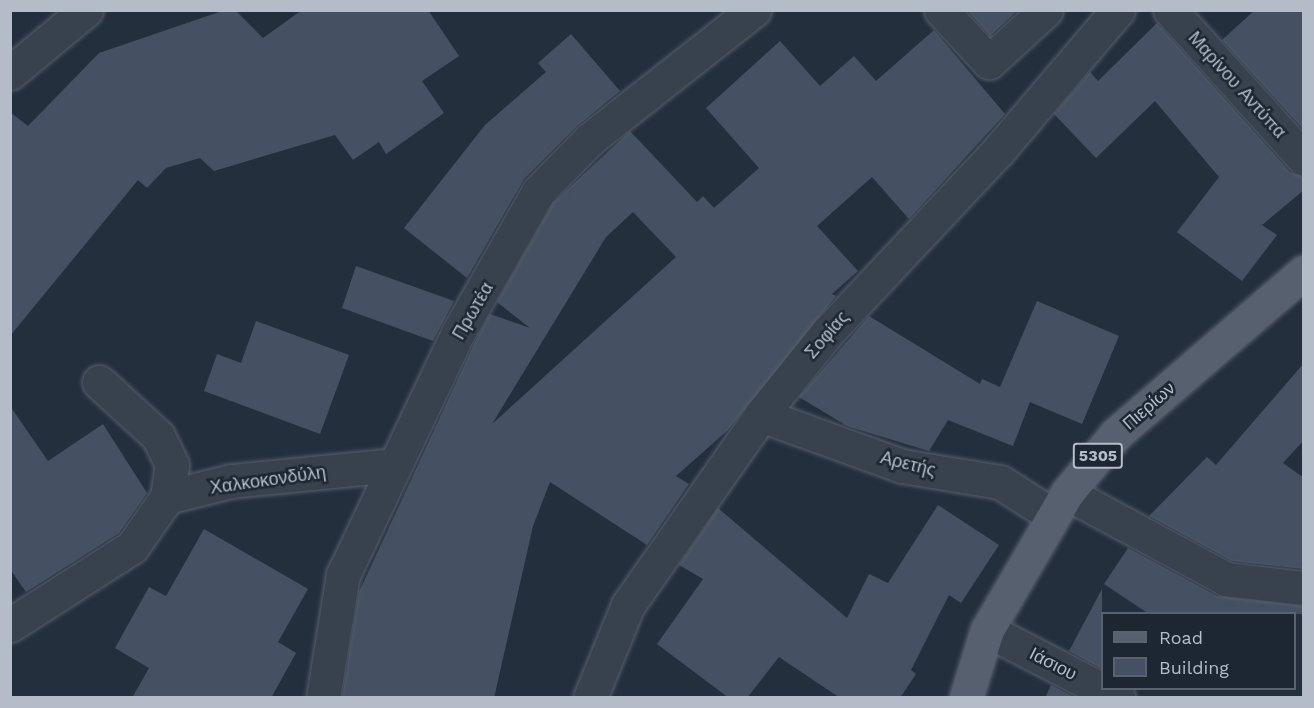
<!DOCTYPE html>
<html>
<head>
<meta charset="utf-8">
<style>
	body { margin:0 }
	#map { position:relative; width:1314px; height:708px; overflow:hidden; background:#242f3e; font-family:"Work Sans",sans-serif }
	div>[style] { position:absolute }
	.building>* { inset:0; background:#455162 }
	.roads { filter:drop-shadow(0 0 2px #565f6c) drop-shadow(0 0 2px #565f6c) }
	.minor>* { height:33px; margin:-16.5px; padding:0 16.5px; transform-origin:16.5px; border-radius:16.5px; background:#38414e }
	.major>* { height:33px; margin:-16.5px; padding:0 16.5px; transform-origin:16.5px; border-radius:16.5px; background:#56606e }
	span { translate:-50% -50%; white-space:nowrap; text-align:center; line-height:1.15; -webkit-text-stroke:5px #1d2633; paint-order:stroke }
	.shield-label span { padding:2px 4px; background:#1d2633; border:2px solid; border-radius:4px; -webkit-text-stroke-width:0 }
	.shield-label { font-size:16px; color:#b4bcc9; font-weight:700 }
	.street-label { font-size:18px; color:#b4bcc9 }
	.frame { position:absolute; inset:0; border:12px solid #b4bcc9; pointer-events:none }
	.legend { position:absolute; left:1101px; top:612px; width:195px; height:78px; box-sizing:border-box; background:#1d2633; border:2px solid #59626f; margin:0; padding:8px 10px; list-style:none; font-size:18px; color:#b4bcc9 }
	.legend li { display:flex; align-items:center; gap:12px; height:30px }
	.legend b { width:30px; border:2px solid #59626f }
</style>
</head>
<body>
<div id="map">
	<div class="building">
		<div style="clip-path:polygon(225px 10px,235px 10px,263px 38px,302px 10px,428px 10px,459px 56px,422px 81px,444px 113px,386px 154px,379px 142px,353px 160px,335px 135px,214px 171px,200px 158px,166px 168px,147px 188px,138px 180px,10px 336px,10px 112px,28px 126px,99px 53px)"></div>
		<div style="clip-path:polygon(967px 10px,1018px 10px,990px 36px)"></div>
		<div style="clip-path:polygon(1255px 10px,1304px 10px,1304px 130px,1222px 40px)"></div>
		<div style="clip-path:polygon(1157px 23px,1290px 172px,1304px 177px,1304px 190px,1262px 225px,1277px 235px,1242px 281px,1177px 232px,1219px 177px,1155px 101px,1096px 158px,1054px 114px,1090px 72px,1098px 81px)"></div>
		<div style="clip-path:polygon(evenodd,934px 30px,1005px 114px,909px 219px,872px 177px,817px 226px,858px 271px,832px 294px,836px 296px,728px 430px,676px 476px,689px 484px,647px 545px,550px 482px,533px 526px,494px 698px,342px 698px,359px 592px,475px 342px,490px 314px,530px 328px,497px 302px,553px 203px,630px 131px,697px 202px,703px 196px,714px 208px,759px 168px,706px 108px,780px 41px,820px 86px,854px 56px,876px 81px,934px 30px,633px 212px,676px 257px,492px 424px,606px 237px,633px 212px)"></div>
		<div style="clip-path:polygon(571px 34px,620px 91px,577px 126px,524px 179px,467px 278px,404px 228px,485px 125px,546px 72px,538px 63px)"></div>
		<div style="clip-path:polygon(356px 266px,454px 301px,433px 341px,342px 308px)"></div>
		<div style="clip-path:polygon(1037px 301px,1119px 336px,1082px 424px,1030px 402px,1013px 446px,948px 420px,929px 451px,847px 426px,799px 397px,869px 316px,980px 384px,982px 379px,1000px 387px)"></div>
		<div style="clip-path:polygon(256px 321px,349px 355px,320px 434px,204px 391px,217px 354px,241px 363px)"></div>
		<div style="clip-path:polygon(1304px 363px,1304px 440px,1283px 463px,1304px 478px,1304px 569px,1232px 561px,1149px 516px,1207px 457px,1216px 465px)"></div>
		<div style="clip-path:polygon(10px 406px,48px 461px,103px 424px,147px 493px,119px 533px,26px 592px,10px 569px)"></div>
		<div style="clip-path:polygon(938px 505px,999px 545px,961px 603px,949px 595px,911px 670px,916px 674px,900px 698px,840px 698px,779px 657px,747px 698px,729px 698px,657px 644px,703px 579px,679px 565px,718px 508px,847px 618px,869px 574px,888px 583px)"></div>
		<div style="clip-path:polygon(204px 529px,308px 589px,278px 642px,296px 653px,271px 698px,132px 698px,149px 668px,115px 648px,149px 587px,166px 596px)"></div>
		<div style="clip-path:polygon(1128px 548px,1217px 596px,1304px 606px,1304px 614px,1149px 614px,1104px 584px)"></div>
		<div style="clip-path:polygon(1102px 589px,1102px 669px,1069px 651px)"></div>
		<div style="clip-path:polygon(1051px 685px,1076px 698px,1045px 698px)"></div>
	</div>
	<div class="roads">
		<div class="minor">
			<div style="left:941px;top:10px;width:71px;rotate:47.3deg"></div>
			<div style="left:989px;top:62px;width:77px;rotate:-42.4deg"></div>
			<div style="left:1170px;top:10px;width:200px;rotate:48deg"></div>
			<div style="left:10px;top:73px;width:99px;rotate:-39.7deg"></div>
			<div style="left:99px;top:382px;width:80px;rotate:42.5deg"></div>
			<div style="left:158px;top:436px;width:32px;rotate:64deg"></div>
			<div style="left:172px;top:465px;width:32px;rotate:99deg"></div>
			<div style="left:761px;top:415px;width:150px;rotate:19.9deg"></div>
			<div style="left:902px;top:466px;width:99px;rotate:9.3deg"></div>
			<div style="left:1000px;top:482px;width:62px;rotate:32.4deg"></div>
			<div style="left:1067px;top:493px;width:181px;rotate:28.4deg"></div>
			<div style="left:1226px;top:579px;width:79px;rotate:6.6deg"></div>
			<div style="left:10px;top:625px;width:145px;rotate:-32.6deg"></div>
			<div style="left:132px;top:547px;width:61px;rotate:-55deg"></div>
			<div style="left:167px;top:497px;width:66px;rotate:-14deg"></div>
			<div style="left:231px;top:481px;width:164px;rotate:-5.6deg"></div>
			<div style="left:987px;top:630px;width:148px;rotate:27.4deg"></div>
			<div style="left:323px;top:698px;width:125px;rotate:-80.8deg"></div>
			<div style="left:343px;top:575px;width:268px;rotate:-64.6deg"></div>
			<div style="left:458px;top:333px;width:162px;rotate:-60.4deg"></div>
			<div style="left:538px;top:192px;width:74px;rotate:-45.5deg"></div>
			<div style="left:590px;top:139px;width:209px;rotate:-38.2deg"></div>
			<div style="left:590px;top:698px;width:100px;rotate:-67.8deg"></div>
			<div style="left:628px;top:605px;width:232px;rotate:-55deg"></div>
			<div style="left:761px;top:415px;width:105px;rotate:-51.2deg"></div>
			<div style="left:827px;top:333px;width:250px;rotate:-46.8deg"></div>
			<div style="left:998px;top:151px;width:185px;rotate:-49.6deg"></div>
		</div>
		<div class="major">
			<div style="left:966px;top:698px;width:71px;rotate:-72.8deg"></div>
			<div style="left:987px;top:630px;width:159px;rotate:-59.7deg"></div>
			<div style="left:1067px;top:493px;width:77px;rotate:-50.3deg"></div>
			<div style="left:1116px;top:434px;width:248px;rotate:-40.8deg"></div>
		</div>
	</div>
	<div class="shield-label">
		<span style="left:1098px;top:456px">5305</span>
	</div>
	<div class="street-label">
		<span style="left:1237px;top:85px;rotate:48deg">Μαρίνου Αντύπα</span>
		<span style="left:473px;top:311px;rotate:-60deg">Πρωτέα</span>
		<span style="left:827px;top:335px;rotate:-49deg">Σοφίας</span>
		<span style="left:1149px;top:406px;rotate:-41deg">Πιερίων</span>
		<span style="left:908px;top:464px;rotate:14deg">Αρετής</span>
		<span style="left:268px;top:480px;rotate:-8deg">Χαλκοκονδύλη</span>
		<span style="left:1053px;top:664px;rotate:27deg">Ιάσιου</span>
	</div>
	<div class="frame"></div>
	<ul class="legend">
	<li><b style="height:8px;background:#56606e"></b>Road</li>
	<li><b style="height:16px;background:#455162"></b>Building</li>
	</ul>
</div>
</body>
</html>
